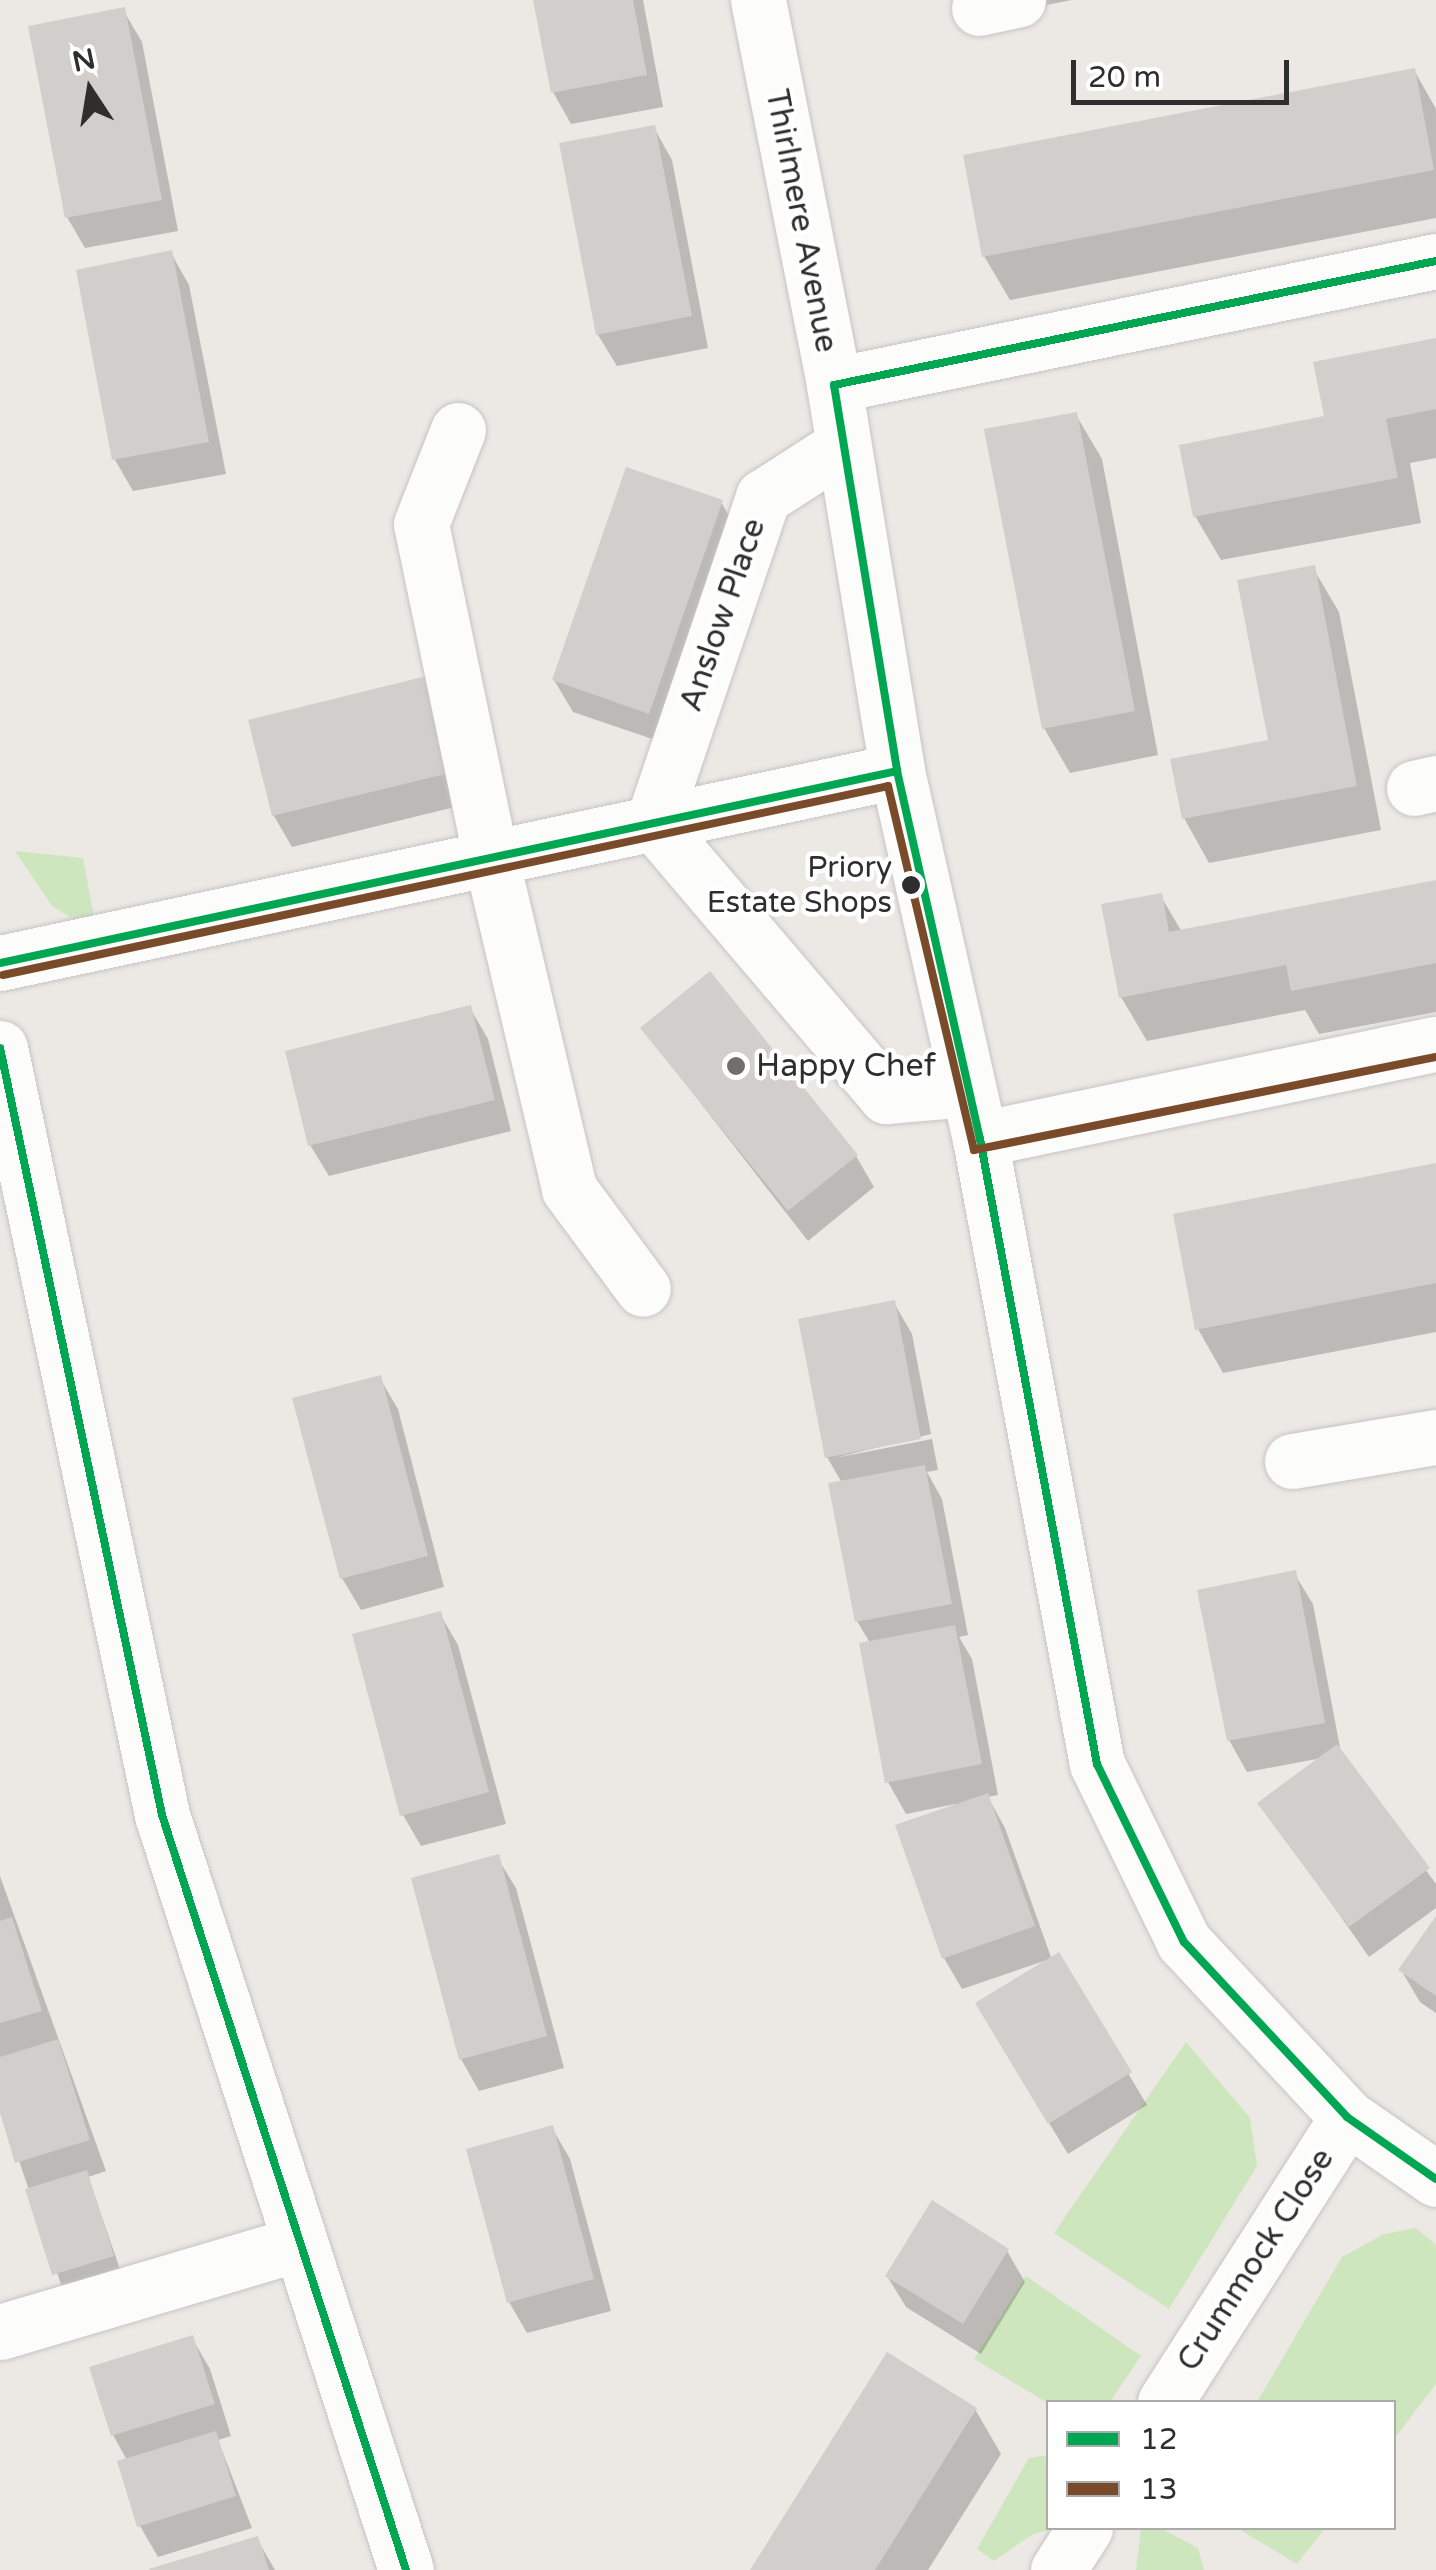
<!DOCTYPE html>
<html>
<head>
<meta charset="utf-8">
<style>
	body { margin:0 }
	#map { position:relative; width:1436px; height:2570px; overflow:hidden; background:#ece8e4; font-family:"Varela Round",sans-serif }
	div>[style] { position:absolute }
	.green>* { inset:0; background:#cee6be }
	.shadow>* { inset:0; background:#0003 }
	.building>* { inset:0; background:#d1cecb }
	.roads { filter:drop-shadow(0 0 2px #c5c4c5) drop-shadow(0 0 2px #c5c4c5) }
	.minor>* { height:55px; margin:-27.5px; padding:0 27.5px; transform-origin:27.5px; border-radius:27.5px; background:#fcfcfb }
	.bus-1>* { height:8px; margin:-4px; padding:0 4px; transform-origin:4px; border-radius:4px; background:#00a651 }
	.bus-2>* { height:8px; margin:-4px; padding:0 4px; transform-origin:4px; border-radius:4px; background:#7a4b2a }
	.dots>* { width:28px; height:28px; translate:-50% -50%; box-sizing:border-box; border:5px solid #fff; border-radius:50% }
	span { translate:-50% -50%; white-space:nowrap; text-align:center; line-height:1.15; -webkit-text-stroke:9px #fff; paint-order:stroke }
	.bus-label { font-size:30px; color:#2e2e2e }
	.right { translate:-100% -50%; text-align:right }
	.street-label { font-size:32px; color:#2e2e2e }
	.poi-label { font-size:32px; color:#2e2e2e }
	.left { translate:0 -50%; text-align:left }
	.legend { position:absolute; left:1046px; top:2400px; width:350px; height:130px; box-sizing:border-box; background:#fff; border:2px solid #ababab; margin:0; padding:12px 18px; list-style:none; font-size:30px; color:#2e2e2e }
	.legend li { display:flex; align-items:center; gap:20px; height:50px }
	.legend b { width:50px; border:2px solid #ababab }
	.north { position:absolute; left:40px; top:40px; width:100px; height:100px; -webkit-text-stroke:8px #fff; paint-order:stroke; rotate:348deg; font-size:28px; font-weight:700; line-height:40px; text-align:center; color:#2e2e2e }
	.north::after { content:''; display:block; margin:auto; width:35px; height:45px; background:#2e2e2e; clip-path:polygon(50% 0,100% 100%,50% 72%,0 100%) }
	.scale { position:absolute; left:1071px; top:60px; width:218px; height:45px; box-sizing:border-box; border:5px solid #2e2e2e; border-top:0; padding-left:12px; font-size:30px; line-height:35px; white-space:nowrap; color:#2e2e2e; -webkit-text-stroke:8px #fff; paint-order:stroke }
</style>
</head>
<body>
<div id="map">
	<div class="green">
		<div style="clip-path:polygon(15px 851px,83px 858px,97px 933px,52px 906px)"></div>
		<div style="clip-path:polygon(1186px 2042px,1250px 2118px,1257px 2166px,1169px 2309px,1054px 2233px)"></div>
		<div style="clip-path:polygon(1416px 2228px,1436px 2245px,1436px 2384px,1394px 2439px,1394px 2402px,1257px 2402px,1342px 2257px,1384px 2234px)"></div>
		<div style="clip-path:polygon(1026px 2276px,1141px 2356px,1110px 2402px,1048px 2403px,974px 2359px)"></div>
		<div style="clip-path:polygon(1048px 2455px,1048px 2528px,1057px 2528px,1033px 2534px,994px 2561px,977px 2549px,1029px 2458px)"></div>
		<div style="clip-path:polygon(1141px 2528px,1160px 2528px,1198px 2548px,1204px 2570px,1136px 2570px)"></div>
		<div style="clip-path:polygon(1237px 2528px,1325px 2528px,1297px 2564px)"></div>
	</div>
	<div class="shadow">
		<div style="clip-path:polygon(535px 0,643px 0,663px 107px,571px 124px,553px 92px)"></div>
		<div style="clip-path:polygon(957px 0,1072px 0,969px 20px)"></div>
		<div style="clip-path:polygon(123px 10px,142px 42px,178px 231px,85px 248px,67px 217px)"></div>
		<div style="clip-path:polygon(1414px 70px,1436px 109px,1436px 218px,1010px 300px,984px 256px)"></div>
		<div style="clip-path:polygon(654px 128px,672px 160px,708px 348px,617px 366px,598px 335px,562px 145px)"></div>
		<div style="clip-path:polygon(171px 253px,189px 285px,226px 474px,133px 491px,115px 460px,79px 272px)"></div>
		<div style="clip-path:polygon(1436px 340px,1436px 458px,1410px 463px,1421px 523px,1221px 560px,1195px 516px)"></div>
		<div style="clip-path:polygon(1076px 415px,1102px 459px,1158px 755px,1070px 773px,1044px 728px)"></div>
		<div style="clip-path:polygon(721px 502px,739px 533px,667px 744px,573px 712px,554px 680px)"></div>
		<div style="clip-path:polygon(1313px 568px,1339px 612px,1381px 830px,1209px 863px,1184px 818px,1271px 742px)"></div>
		<div style="clip-path:polygon(452px 709px,475px 802px,292px 847px,274px 816px,251px 722px)"></div>
		<div style="clip-path:polygon(1436px 883px,1436px 1012px,1319px 1034px,1305px 1010px,1147px 1041px,1121px 997px,1160px 895px,1182px 932px)"></div>
		<div style="clip-path:polygon(470px 1008px,488px 1039px,511px 1131px,329px 1176px,310px 1145px)"></div>
		<div style="clip-path:polygon(643px 1029px,856px 1156px,874px 1187px,808px 1241px)"></div>
		<div style="clip-path:polygon(1436px 1165px,1436px 1332px,1223px 1373px,1198px 1329px)"></div>
		<div style="clip-path:polygon(894px 1303px,912px 1334px,931px 1434px,835px 1458px,932px 1439px,938px 1470px,927px 1472px,942px 1499px,968px 1635px,959px 1637px,972px 1659px,998px 1795px,988px 1797px,1005px 1828px,1052px 1960px,1058px 1956px,1147px 2105px,1068px 2154px,996px 2036px,1047px 1960px,962px 1989px,944px 1958px,955px 1804px,906px 1814px,888px 1782px,870px 1643px,857px 1621px,842px 1483px,827px 1457px)"></div>
		<div style="clip-path:polygon(379px 1377px,398px 1409px,444px 1587px,361px 1610px,342px 1578px)"></div>
		<div style="clip-path:polygon(1294px 1573px,1313px 1604px,1341px 1753px,1436px 1884px,1436px 1908px,1369px 1957px,1261px 1803px,1322px 1758px,1247px 1772px,1229px 1740px)"></div>
		<div style="clip-path:polygon(440px 1614px,458px 1645px,506px 1824px,421px 1846px,403px 1815px)"></div>
		<div style="clip-path:polygon(497px 1857px,516px 1888px,564px 2068px,479px 2091px,461px 2059px)"></div>
		<div style="clip-path:polygon(0 1876px,106px 2171px,88px 2177px,121px 2272px,63px 2290px,0 2105px)"></div>
		<div style="clip-path:polygon(1436px 1920px,1436px 2013px,1420px 2002px,1401px 1970px)"></div>
		<div style="clip-path:polygon(552px 2128px,570px 2159px,611px 2311px,527px 2333px,509px 2302px)"></div>
		<div style="clip-path:polygon(1007px 2251px,1025px 2282px,981px 2354px,906px 2307px,887px 2276px)"></div>
		<div style="clip-path:polygon(192px 2338px,210px 2369px,231px 2436px,218px 2440px,252px 2528px,158px 2557px,140px 2526px,127px 2460px,113px 2435px)"></div>
		<div style="clip-path:polygon(975px 2409px,1001px 2454px,928px 2570px,753px 2570px)"></div>
		<div style="clip-path:polygon(257px 2539px,275px 2570px,156px 2570px)"></div>
	</div>
	<div class="building">
		<div style="clip-path:polygon(533px 0,633px 0,647px 75px,551px 93px)"></div>
		<div style="clip-path:polygon(125px 7px,162px 200px,65px 218px,28px 26px)"></div>
		<div style="clip-path:polygon(1415px 68px,1434px 170px,982px 257px,963px 155px)"></div>
		<div style="clip-path:polygon(655px 125px,692px 316px,596px 335px,559px 143px)"></div>
		<div style="clip-path:polygon(172px 250px,209px 442px,112px 460px,76px 270px)"></div>
		<div style="clip-path:polygon(1436px 338px,1436px 409px,1386px 419px,1398px 478px,1193px 517px,1179px 445px,1324px 416px,1313px 362px)"></div>
		<div style="clip-path:polygon(1077px 412px,1135px 711px,1042px 729px,984px 429px)"></div>
		<div style="clip-path:polygon(626px 467px,723px 500px,649px 714px,552px 680px)"></div>
		<div style="clip-path:polygon(1315px 565px,1357px 786px,1182px 819px,1170px 759px,1268px 740px,1237px 580px)"></div>
		<div style="clip-path:polygon(435px 674px,458px 771px,272px 816px,248px 720px)"></div>
		<div style="clip-path:polygon(1436px 880px,1436px 963px,1291px 991px,1286px 965px,1119px 998px,1101px 904px,1162px 893px,1169px 932px)"></div>
		<div style="clip-path:polygon(710px 971px,858px 1155px,788px 1211px,640px 1028px)"></div>
		<div style="clip-path:polygon(471px 1005px,495px 1100px,308px 1146px,285px 1051px)"></div>
		<div style="clip-path:polygon(1436px 1163px,1436px 1283px,1195px 1330px,1173px 1214px)"></div>
		<div style="clip-path:polygon(895px 1300px,921px 1439px,825px 1458px,798px 1319px)"></div>
		<div style="clip-path:polygon(381px 1375px,428px 1556px,340px 1579px,292px 1398px)"></div>
		<div style="clip-path:polygon(925px 1465px,952px 1604px,855px 1622px,828px 1483px)"></div>
		<div style="clip-path:polygon(1296px 1570px,1325px 1723px,1227px 1741px,1197px 1590px)"></div>
		<div style="clip-path:polygon(441px 1611px,489px 1792px,400px 1816px,352px 1634px)"></div>
		<div style="clip-path:polygon(955px 1625px,982px 1764px,885px 1783px,859px 1643px)"></div>
		<div style="clip-path:polygon(1337px 1744px,1430px 1868px,1349px 1927px,1257px 1803px)"></div>
		<div style="clip-path:polygon(988px 1793px,1035px 1926px,942px 1959px,895px 1825px)"></div>
		<div style="clip-path:polygon(499px 1854px,547px 2036px,459px 2060px,411px 1878px)"></div>
		<div style="clip-path:polygon(1436px 1916px,1436px 1996px,1398px 1970px)"></div>
		<div style="clip-path:polygon(12px 1917px,42px 2011px,0 2023px,0 1921px)"></div>
		<div style="clip-path:polygon(1059px 1952px,1132px 2072px,1048px 2124px,975px 2003px)"></div>
		<div style="clip-path:polygon(58px 2039px,90px 2140px,15px 2163px,0 2113px,0 2057px)"></div>
		<div style="clip-path:polygon(553px 2125px,594px 2279px,507px 2303px,466px 2149px)"></div>
		<div style="clip-path:polygon(87px 2170px,114px 2256px,52px 2275px,25px 2189px)"></div>
		<div style="clip-path:polygon(932px 2200px,1009px 2249px,963px 2324px,885px 2276px)"></div>
		<div style="clip-path:polygon(193px 2335px,215px 2404px,111px 2436px,89px 2367px)"></div>
		<div style="clip-path:polygon(887px 2352px,977px 2408px,875px 2570px,750px 2570px)"></div>
		<div style="clip-path:polygon(216px 2431px,236px 2496px,137px 2527px,117px 2461px)"></div>
		<div style="clip-path:polygon(258px 2536px,269px 2570px,150px 2570px,149px 2569px)"></div>
	</div>
	<div class="roads">
		<div class="minor">
			<div style="left:758px;top:0;width:392px;rotate:78.8deg"></div>
			<div style="left:834px;top:385px;width:391px;rotate:80.7deg"></div>
			<div style="left:897px;top:771px;width:377px;rotate:77.3deg"></div>
			<div style="left:980px;top:1139px;width:636px;rotate:79.4deg"></div>
			<div style="left:1097px;top:1764px;width:198px;rotate:64deg"></div>
			<div style="left:1184px;top:1942px;width:239px;rotate:47deg"></div>
			<div style="left:1347px;top:2117px;width:108px;rotate:34.9deg"></div>
			<div style="left:979px;top:8px;width:40px;rotate:-12deg"></div>
			<div style="left:834px;top:385px;width:615px;rotate:-11.64deg"></div>
			<div style="left:458px;top:430px;width:101px;rotate:111.5deg"></div>
			<div style="left:421px;top:524px;width:341px;rotate:78.2deg"></div>
			<div style="left:491px;top:858px;width:340px;rotate:76.7deg"></div>
			<div style="left:569px;top:1189px;width:124px;rotate:53.5deg"></div>
			<div style="left:842px;top:446px;width:94px;rotate:147.2deg"></div>
			<div style="left:763px;top:497px;width:343px;rotate:108.7deg"></div>
			<div style="left:653px;top:822px;width:360px;rotate:49.6deg"></div>
			<div style="left:886px;top:1096px;width:82px;rotate:-4.9deg"></div>
			<div style="left:1414px;top:788px;width:23px;rotate:-13deg"></div>
			<div style="left:0;top:963px;width:917px;rotate:-12.08deg"></div>
			<div style="left:0;top:1048px;width:784px;rotate:78.07deg"></div>
			<div style="left:162px;top:1815px;width:793px;rotate:72.09deg"></div>
			<div style="left:980px;top:1139px;width:466px;rotate:-11.8deg"></div>
			<div style="left:1292px;top:1461px;width:146px;rotate:-9.5deg"></div>
			<div style="left:0;top:2332px;width:313px;rotate:-16.5deg"></div>
			<div style="left:1165px;top:2402px;width:338px;rotate:-57.4deg"></div>
			<div style="left:1058px;top:2570px;width:50px;rotate:-57.3deg"></div>
		</div>
	</div>
	<div class="bus-1">
		<div style="left:834px;top:385px;width:391px;rotate:80.7deg"></div>
		<div style="left:897px;top:771px;width:377px;rotate:77.3deg"></div>
		<div style="left:980px;top:1139px;width:636px;rotate:79.4deg"></div>
		<div style="left:1097px;top:1764px;width:198px;rotate:64deg"></div>
		<div style="left:1184px;top:1942px;width:239px;rotate:47deg"></div>
		<div style="left:1347px;top:2117px;width:108px;rotate:34.9deg"></div>
		<div style="left:834px;top:385px;width:615px;rotate:-11.64deg"></div>
		<div style="left:0;top:963px;width:917px;rotate:-12.08deg"></div>
		<div style="left:0;top:1048px;width:784px;rotate:78.07deg"></div>
		<div style="left:162px;top:1815px;width:793px;rotate:72.09deg"></div>
	</div>
	<div class="bus-2">
		<div style="left:3px;top:975px;width:905px;rotate:-12.05deg"></div>
		<div style="left:888px;top:786px;width:374px;rotate:76.7deg"></div>
		<div style="left:974px;top:1150px;width:471px;rotate:-11.4deg"></div>
	</div>
	<div class="dots">
		<div style="left:911px;top:885px;background:#2e2e2e"></div>
		<div style="left:736px;top:1066px;background:#706f6e"></div>
	</div>
	<div class="bus-label">
		<span class="right" style="left:892px;top:885px">Priory<br>Estate Shops</span>
	</div>
	<div class="street-label">
		<span style="left:801px;top:221px;rotate:79deg">Thirlmere Avenue</span>
		<span style="left:723px;top:615px;rotate:-71deg">Anslow Place</span>
		<span style="left:1256px;top:2260px;rotate:-57deg">Crummock Close</span>
	</div>
	<div class="poi-label">
		<span class="left" style="left:756px;top:1066px">Happy Chef</span>
	</div>
	<ul class="legend">
	<li><b style="height:12px;background:#00a651"></b>12</li>
	<li><b style="height:12px;background:#7a4b2a"></b>13</li>
	</ul>
	<div class="north">N</div>
	<div class="scale">20 m</div>
</div>
</body>
</html>
